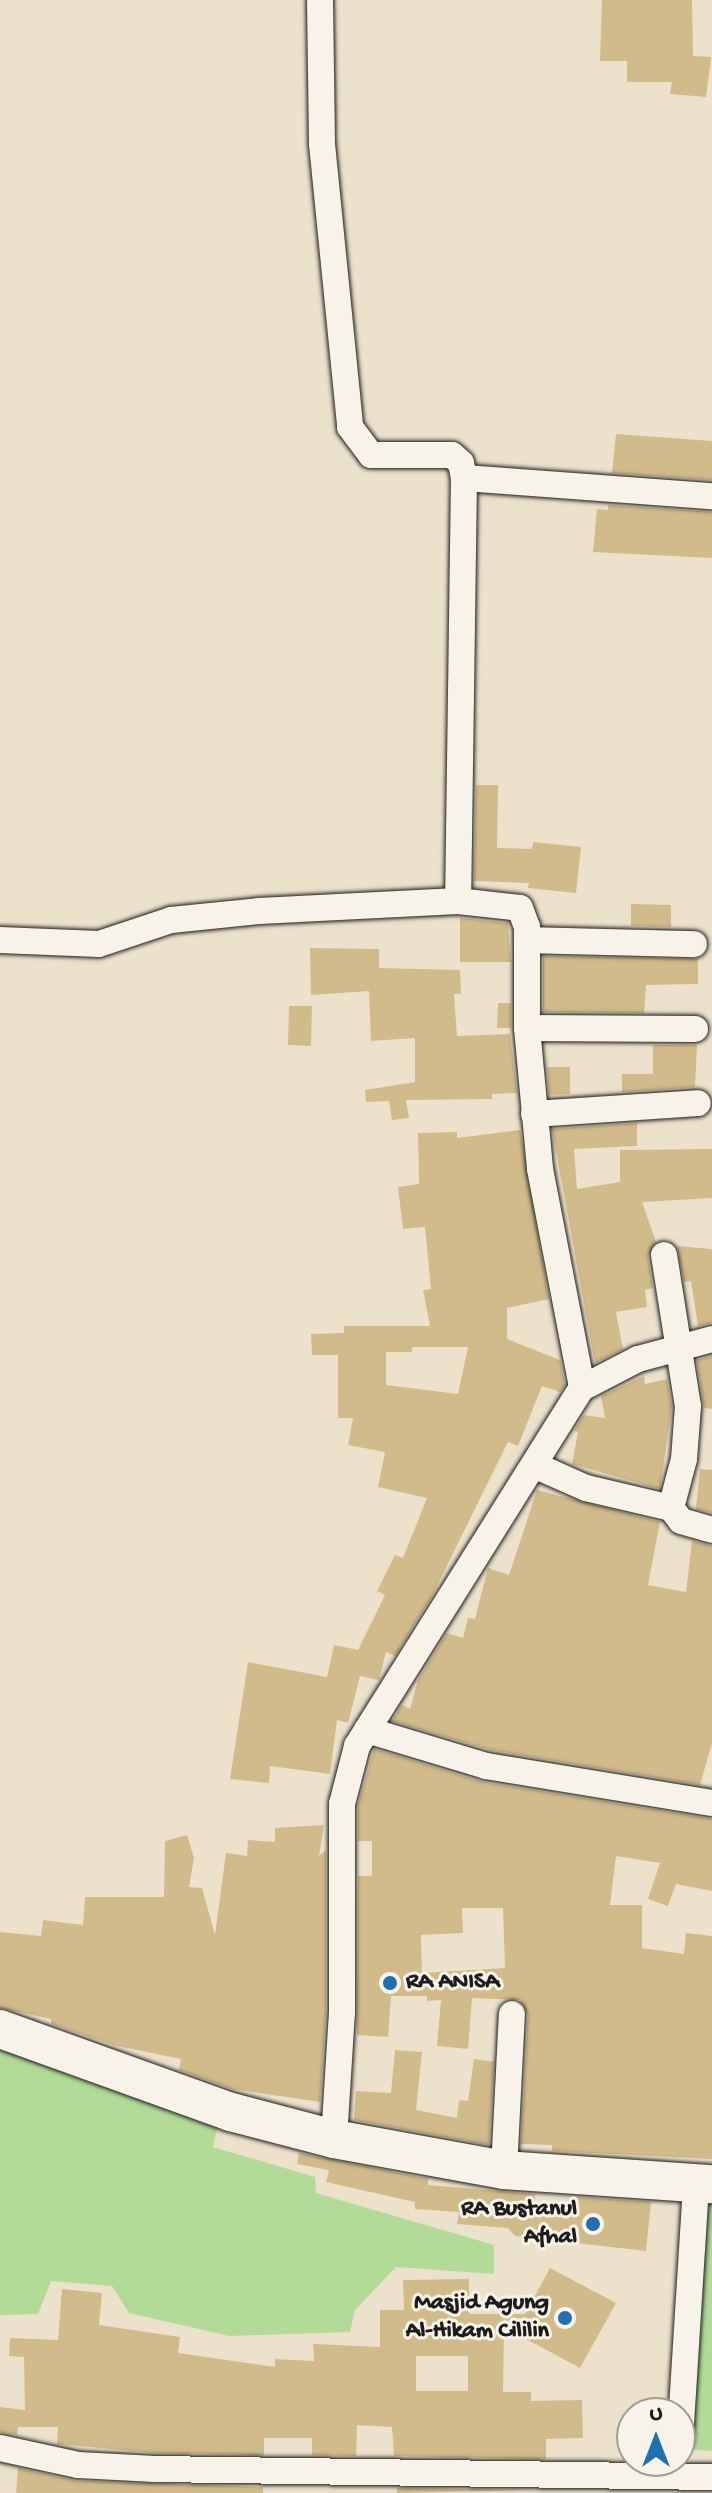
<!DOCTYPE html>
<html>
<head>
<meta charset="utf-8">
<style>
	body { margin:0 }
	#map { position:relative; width:712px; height:2493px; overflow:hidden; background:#ece2cc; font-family:"Gochi Hand",sans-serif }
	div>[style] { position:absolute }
	.green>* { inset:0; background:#b2db98 }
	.building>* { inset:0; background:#d2bb8a }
	.roads { filter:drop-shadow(0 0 2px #1c1c1c) drop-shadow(0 0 2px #1c1c1c) }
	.street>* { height:26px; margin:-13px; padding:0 13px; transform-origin:13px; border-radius:13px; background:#f7f3e8 }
	.secondary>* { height:38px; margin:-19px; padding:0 19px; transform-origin:19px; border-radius:19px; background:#f7f3e8 }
	.dots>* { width:22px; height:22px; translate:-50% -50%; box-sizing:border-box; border:4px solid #f7f3e8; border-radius:50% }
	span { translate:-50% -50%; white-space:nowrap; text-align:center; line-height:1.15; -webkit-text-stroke:6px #f7f3e8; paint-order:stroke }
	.poi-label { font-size:24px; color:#1c1c1c; font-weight:700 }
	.left { translate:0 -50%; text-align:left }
	.right { translate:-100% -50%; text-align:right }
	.north { position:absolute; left:616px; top:2397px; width:80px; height:80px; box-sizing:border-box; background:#f7f3e8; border:2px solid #9f9d96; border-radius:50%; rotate:0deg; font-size:22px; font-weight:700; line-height:32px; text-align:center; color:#1c1c1c }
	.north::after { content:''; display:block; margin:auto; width:28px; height:36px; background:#1f6fb2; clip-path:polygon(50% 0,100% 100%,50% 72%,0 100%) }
</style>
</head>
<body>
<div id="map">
	<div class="green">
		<div style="clip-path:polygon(0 2040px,219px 2120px,213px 2147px,315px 2177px,316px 2193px,494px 2245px,494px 2274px,396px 2267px,355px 2310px,350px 2332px,229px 2336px,129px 2313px,112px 2286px,51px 2281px,38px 2314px,0 2315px)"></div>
		<div style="clip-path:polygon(703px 2202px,712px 2203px,712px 2451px,688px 2449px)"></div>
	</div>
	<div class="building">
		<div style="clip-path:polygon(602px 0,692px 0,693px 56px,711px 57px,706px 97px,670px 94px,672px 82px,627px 82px,627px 61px,600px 61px)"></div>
		<div style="clip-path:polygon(616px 434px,712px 441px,712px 480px,612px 473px)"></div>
		<div style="clip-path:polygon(608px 505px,712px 512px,712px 558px,593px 552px,597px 509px,608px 510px)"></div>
		<div style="clip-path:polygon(476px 785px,498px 785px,497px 848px,532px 849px,533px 842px,581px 847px,576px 893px,528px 888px,529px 883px,474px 881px)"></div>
		<div style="clip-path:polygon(631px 904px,671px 905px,671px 927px,631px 926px)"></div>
		<div style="clip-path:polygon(460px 918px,508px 923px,511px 962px,460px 962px)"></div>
		<div style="clip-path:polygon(310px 948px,379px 949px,379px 968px,460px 970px,461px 994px,454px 994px,457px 1036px,510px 1034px,517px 1093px,492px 1094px,492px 1099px,406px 1100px,409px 1118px,392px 1120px,389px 1101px,366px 1102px,365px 1090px,415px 1082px,415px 1038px,371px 1041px,369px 991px,311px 995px)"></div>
		<div style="clip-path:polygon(543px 956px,698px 959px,698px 984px,646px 985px,644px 1013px,543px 1012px)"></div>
		<div style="clip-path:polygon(498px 1003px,511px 1003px,511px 1028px,497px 1028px)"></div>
		<div style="clip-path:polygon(289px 1006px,312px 1006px,311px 1046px,288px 1045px)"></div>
		<div style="clip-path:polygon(653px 1045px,697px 1045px,695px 1087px,622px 1092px,622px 1074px,653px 1074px)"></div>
		<div style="clip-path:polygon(547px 1067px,570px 1067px,570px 1094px,549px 1095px)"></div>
		<div style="clip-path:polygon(637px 1123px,637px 1146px,574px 1149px,577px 1189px,620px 1182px,620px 1150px,712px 1149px,712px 1198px,642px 1202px,656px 1242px,648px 1257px,653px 1288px,645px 1290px,647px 1307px,616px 1312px,623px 1349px,595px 1363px,552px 1129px)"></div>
		<div style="clip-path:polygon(evenodd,520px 1130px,549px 1299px,507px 1308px,507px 1339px,560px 1360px,565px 1385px,560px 1392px,542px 1386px,518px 1446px,508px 1442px,431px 1598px,395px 1656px,386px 1652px,379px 1680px,360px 1676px,348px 1723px,337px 1720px,330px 1774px,270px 1766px,269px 1783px,230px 1779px,248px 1662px,327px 1677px,334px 1645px,358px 1650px,385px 1595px,377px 1591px,395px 1555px,403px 1558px,427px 1498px,378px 1487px,385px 1452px,348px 1445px,353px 1418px,338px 1418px,338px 1355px,312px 1355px,311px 1334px,344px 1333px,344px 1326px,430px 1326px,423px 1290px,431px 1289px,425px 1227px,403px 1229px,398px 1187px,419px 1184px,418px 1133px,457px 1132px,457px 1138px,520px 1130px,412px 1347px,468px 1347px,458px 1394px,386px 1385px,386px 1352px,412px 1352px,412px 1347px)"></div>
		<div style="clip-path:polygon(677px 1246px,712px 1249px,712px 1323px,698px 1326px,691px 1281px,684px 1282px)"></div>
		<div style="clip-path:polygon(712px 1356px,712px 1409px,704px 1408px,697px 1360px)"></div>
		<div style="clip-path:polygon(644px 1376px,645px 1384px,667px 1379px,672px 1407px,660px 1489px,572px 1464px,578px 1432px,574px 1431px,584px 1415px,605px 1418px,601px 1396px)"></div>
		<div style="clip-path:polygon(700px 1469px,712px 1470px,712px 1513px,696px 1509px)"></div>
		<div style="clip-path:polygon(537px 1490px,660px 1522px,648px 1585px,686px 1592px,692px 1541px,712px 1546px,712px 1743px,700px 1785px,490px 1750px,392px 1721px,402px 1705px,410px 1709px,418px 1680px,447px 1633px,463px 1638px,468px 1618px,475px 1619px,488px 1568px,509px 1575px)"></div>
		<div style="clip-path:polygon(evenodd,374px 1749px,483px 1782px,712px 1819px,712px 1891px,676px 1884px,668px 1906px,648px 1899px,660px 1863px,616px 1856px,610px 1905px,642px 1905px,642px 1948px,684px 1954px,686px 1933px,712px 1936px,712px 2159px,552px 2151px,552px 2145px,521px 2144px,528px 2015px,520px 2000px,472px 1998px,468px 2049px,437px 2046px,441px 2000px,427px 2001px,427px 1996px,391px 1996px,388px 2037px,357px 2035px,358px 1876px,372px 1876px,372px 1841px,358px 1841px,358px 1806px,374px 1749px,462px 1908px,503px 1908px,505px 1968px,422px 1973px,421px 1935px,463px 1933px,462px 1908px)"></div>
		<div style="clip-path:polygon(324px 1825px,319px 1856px,326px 1850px,326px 2012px,320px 2102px,232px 2089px,179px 2070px,181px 2059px,117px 2046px,51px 2024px,51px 2019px,0 2008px,0 1932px,41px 1936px,43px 1920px,83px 1925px,85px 1897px,164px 1897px,165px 1841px,187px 1835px,194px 1858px,189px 1887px,202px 1888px,215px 1935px,226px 1853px,247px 1856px,248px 1840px,275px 1842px,275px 1828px)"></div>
		<div style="clip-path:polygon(395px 2050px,422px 2052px,416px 2110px,457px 2118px,459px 2100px,468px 2101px,474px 2059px,494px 2062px,489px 2145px,354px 2120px,356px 2091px,391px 2093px)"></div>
		<div style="clip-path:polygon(299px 2153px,428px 2179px,428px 2185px,535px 2194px,534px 2206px,573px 2210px,575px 2197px,651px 2202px,646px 2251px,515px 2236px,508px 2228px,457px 2224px,459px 2212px,415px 2209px,415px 2202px,326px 2182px,329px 2170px,297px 2164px)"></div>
		<div style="clip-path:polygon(evenodd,550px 2268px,616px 2303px,580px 2368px,504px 2327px,503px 2392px,531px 2392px,531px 2401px,582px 2400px,583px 2438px,546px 2439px,546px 2459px,394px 2456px,392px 2427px,357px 2425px,356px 2456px,312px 2455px,312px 2438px,264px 2438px,264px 2455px,156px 2453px,57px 2444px,58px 2427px,18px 2427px,17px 2435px,0 2432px,0 2407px,25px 2410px,24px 2357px,9px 2356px,10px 2338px,58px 2340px,62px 2289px,102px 2293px,99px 2325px,180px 2337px,178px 2353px,275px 2367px,275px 2359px,314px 2361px,313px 2344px,380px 2347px,380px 2310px,404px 2310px,403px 2280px,469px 2279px,469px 2314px,525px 2314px,550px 2268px,416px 2356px,468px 2356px,468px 2391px,416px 2391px,416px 2356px)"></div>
		<div style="clip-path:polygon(18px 2468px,77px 2481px,263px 2487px,263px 2493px,16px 2493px)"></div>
		<div style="clip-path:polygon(397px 2488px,535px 2490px,397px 2493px)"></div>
	</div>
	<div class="roads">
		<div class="street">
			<div style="left:320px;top:0;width:144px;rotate:89.2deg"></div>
			<div style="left:322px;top:144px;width:284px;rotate:84.3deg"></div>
			<div style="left:350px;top:427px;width:35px;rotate:53deg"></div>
			<div style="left:371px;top:455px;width:81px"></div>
			<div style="left:452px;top:455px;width:12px;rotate:42deg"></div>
			<div style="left:461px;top:463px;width:15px;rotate:79deg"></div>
			<div style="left:464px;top:478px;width:423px;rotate:90.8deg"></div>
			<div style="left:464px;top:478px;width:249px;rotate:4.2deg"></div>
			<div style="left:0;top:940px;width:99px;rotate:2.3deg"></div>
			<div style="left:99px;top:944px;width:76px;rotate:-18.4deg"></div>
			<div style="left:171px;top:920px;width:88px;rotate:-5.8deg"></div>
			<div style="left:259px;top:911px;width:199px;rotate:-2.9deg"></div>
			<div style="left:458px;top:901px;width:62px;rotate:6.4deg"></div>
			<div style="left:520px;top:908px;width:20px;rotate:70deg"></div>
			<div style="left:527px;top:927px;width:101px;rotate:90deg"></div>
			<div style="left:527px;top:1028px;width:142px;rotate:84.7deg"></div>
			<div style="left:540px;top:1169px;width:223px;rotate:79.1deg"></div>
			<div style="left:527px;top:940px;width:167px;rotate:1.4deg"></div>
			<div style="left:527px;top:1028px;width:168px;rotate:0.3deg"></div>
			<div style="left:534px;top:1114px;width:164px;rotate:-3.8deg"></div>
			<div style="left:664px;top:1255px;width:153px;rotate:81deg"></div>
			<div style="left:688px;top:1406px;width:53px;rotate:94.3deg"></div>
			<div style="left:684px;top:1459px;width:51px;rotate:104.9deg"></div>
			<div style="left:534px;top:1465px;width:57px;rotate:23.9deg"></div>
			<div style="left:586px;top:1488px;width:87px;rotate:13.2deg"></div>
			<div style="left:671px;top:1508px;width:16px;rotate:52deg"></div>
			<div style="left:681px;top:1521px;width:32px;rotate:16deg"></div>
			<div style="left:367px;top:1730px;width:124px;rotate:16.8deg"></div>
			<div style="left:486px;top:1766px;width:229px;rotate:9.3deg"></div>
			<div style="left:334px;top:2139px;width:126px;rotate:-86.4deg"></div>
			<div style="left:342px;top:2013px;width:209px;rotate:-90deg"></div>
			<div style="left:342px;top:1804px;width:60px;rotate:-75.5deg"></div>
			<div style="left:357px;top:1746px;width:423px;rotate:-57.9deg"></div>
			<div style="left:582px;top:1388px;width:63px;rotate:-27.4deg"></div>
			<div style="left:638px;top:1359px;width:77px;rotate:-15.1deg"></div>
			<div style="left:504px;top:2170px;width:156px;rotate:-87.1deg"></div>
			<div style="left:680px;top:2440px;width:257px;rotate:-86.4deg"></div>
			<div style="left:0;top:2448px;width:80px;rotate:12.3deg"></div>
			<div style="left:78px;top:2465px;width:77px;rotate:3deg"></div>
			<div style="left:155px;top:2469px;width:557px;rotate:0.82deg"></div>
		</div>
		<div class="secondary">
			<div style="left:0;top:2029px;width:245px;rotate:19.8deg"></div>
			<div style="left:231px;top:2112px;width:106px;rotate:14.7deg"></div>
			<div style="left:334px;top:2139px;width:173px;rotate:10.3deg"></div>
			<div style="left:504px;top:2170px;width:208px;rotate:3.9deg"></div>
		</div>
	</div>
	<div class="dots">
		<div style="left:390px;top:1983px;background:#1f6fb2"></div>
		<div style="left:593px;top:2224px;background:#1f6fb2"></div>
		<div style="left:565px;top:2318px;background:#1f6fb2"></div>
	</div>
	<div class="poi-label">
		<span class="left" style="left:406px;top:1983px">RA ANISA</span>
		<span class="right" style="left:577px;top:2224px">RA Bustanul<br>Afhal</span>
		<span class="right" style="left:549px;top:2318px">Masjid Agung<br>Al-Hikam Cililin</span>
	</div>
	<div class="north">U</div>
</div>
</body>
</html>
